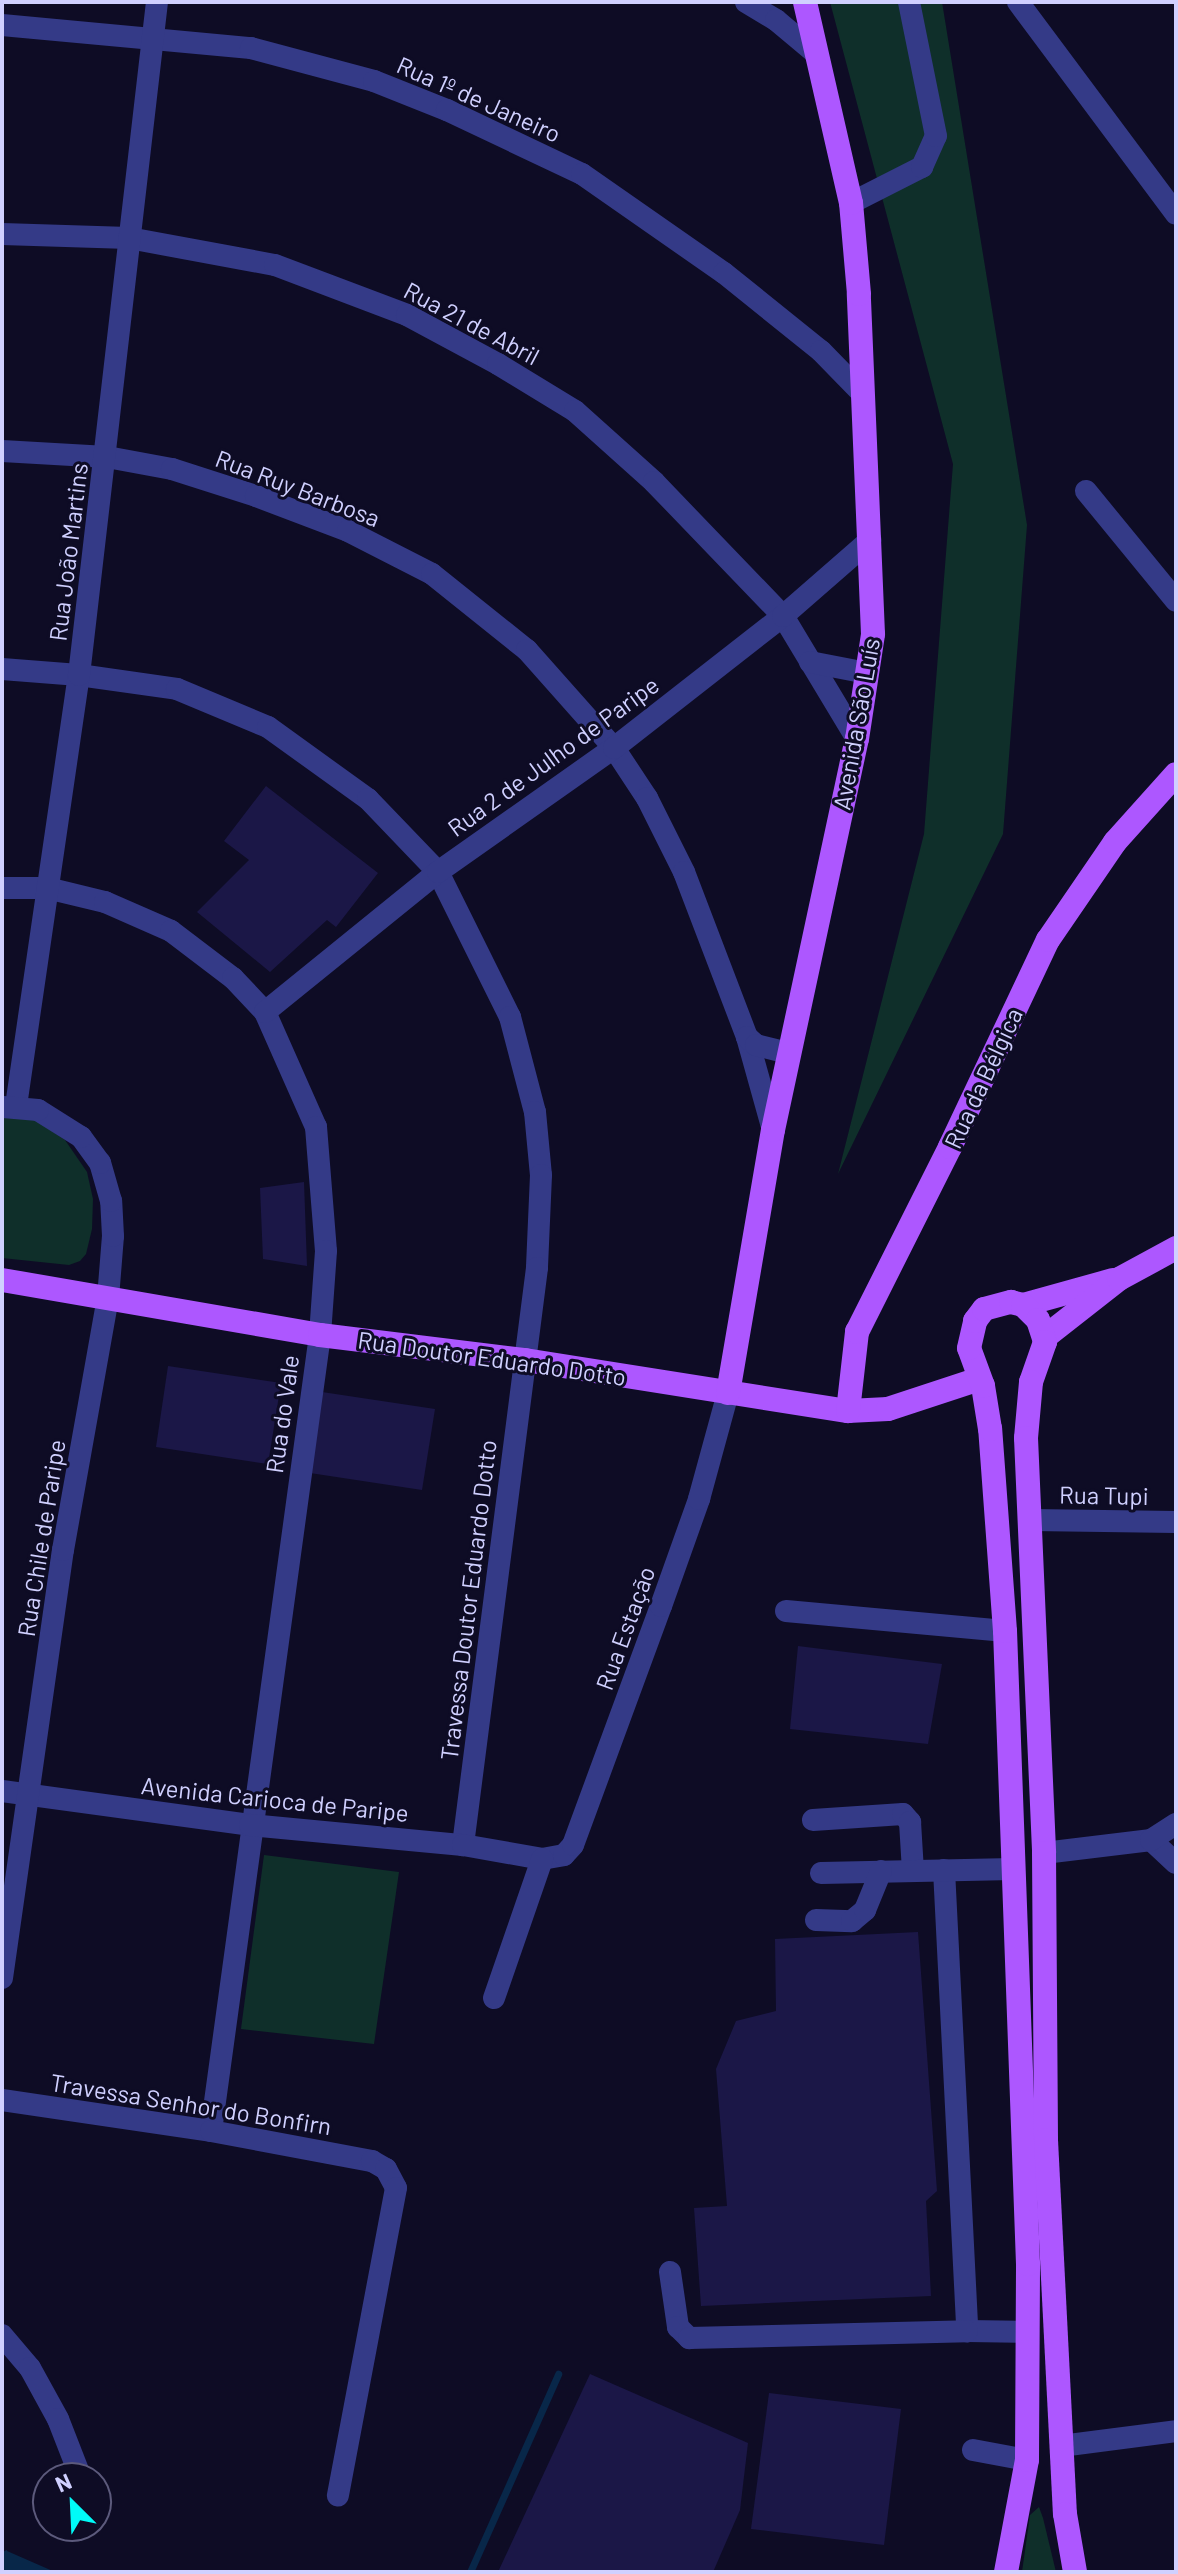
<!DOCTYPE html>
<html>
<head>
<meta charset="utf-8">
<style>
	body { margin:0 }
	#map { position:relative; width:1178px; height:2574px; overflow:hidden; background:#0e0c25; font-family:Barlow,sans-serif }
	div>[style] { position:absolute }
	.green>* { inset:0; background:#0f2f2a }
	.water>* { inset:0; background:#082749 }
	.stream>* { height:7px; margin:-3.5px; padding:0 3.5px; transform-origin:3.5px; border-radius:3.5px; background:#082749 }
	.building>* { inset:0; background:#1b1747 }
	.minor>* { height:22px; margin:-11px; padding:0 11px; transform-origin:11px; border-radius:11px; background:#343a87 }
	.major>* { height:24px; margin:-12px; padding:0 12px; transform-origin:12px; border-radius:12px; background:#ad57ff }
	span { translate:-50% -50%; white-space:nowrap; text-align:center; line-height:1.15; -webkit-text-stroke:6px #0e0c25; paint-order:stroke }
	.street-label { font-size:24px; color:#d0d0ff }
	.frame { position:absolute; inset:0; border:4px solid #d0d0ff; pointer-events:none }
	.north { position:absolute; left:32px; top:2462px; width:80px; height:80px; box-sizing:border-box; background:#0e0c25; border:2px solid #5c5a7c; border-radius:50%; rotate:336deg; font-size:22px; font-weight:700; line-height:32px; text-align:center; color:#d0d0ff }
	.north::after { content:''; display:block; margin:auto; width:28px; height:36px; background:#00fbf8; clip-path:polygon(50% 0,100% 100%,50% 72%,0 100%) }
</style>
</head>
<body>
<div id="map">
	<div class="green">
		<div style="clip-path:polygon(830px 2px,942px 2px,1027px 525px,1003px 834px,838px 1174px,924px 834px,953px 464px)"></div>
		<div style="clip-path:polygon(2px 1110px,36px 1120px,65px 1140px,87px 1172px,93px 1199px,92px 1229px,86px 1254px,80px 1261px,69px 1265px,2px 1258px)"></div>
		<div style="clip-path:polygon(264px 1855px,399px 1872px,374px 2044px,241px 2029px)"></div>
		<div style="clip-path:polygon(1039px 2507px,1043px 2518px,1056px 2572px,1022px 2572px,1030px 2515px)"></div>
	</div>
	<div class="water">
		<div style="clip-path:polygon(7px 2550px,7px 2551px,55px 2572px,2px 2572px,2px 2552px)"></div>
	</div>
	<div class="stream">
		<div style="left:470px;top:2572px;width:217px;rotate:-66deg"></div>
	</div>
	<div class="building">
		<div style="clip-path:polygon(266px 786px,378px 873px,336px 927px,327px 920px,270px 972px,197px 912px,249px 860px,224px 841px)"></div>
		<div style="clip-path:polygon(304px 1182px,307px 1266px,263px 1259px,260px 1188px)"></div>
		<div style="clip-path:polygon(168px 1366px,281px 1383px,268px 1464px,156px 1447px)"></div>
		<div style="clip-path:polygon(322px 1392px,435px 1409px,422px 1490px,310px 1473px)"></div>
		<div style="clip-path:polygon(798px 1646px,942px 1664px,928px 1744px,790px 1729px)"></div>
		<div style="clip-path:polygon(918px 1932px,937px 2191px,926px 2201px,931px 2296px,701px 2306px,694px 2208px,727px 2206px,716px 2069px,736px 2021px,776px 2011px,775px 1939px)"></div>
		<div style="clip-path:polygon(590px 2374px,748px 2443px,740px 2510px,713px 2572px,498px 2572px)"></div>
		<div style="clip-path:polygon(769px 2393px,901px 2409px,884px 2545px,751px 2529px)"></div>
	</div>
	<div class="minor">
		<div style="left:746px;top:2px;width:35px;rotate:31deg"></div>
		<div style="left:776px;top:20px;width:50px;rotate:40.1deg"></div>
		<div style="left:1018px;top:2px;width:264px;rotate:53.3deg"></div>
		<div style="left:2px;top:25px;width:250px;rotate:5.3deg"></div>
		<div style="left:251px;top:48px;width:127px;rotate:15deg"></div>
		<div style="left:374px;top:81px;width:79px;rotate:21.7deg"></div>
		<div style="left:447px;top:110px;width:149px;rotate:25.4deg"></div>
		<div style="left:582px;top:174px;width:173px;rotate:34.9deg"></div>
		<div style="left:724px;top:273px;width:124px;rotate:38.8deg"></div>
		<div style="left:821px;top:351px;width:59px;rotate:45.7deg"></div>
		<div style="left:851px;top:203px;width:80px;rotate:-26.9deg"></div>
		<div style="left:922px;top:167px;width:34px;rotate:-66deg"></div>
		<div style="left:936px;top:136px;width:137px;rotate:-101.4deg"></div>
		<div style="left:2px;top:234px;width:127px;rotate:1.8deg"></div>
		<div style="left:129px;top:238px;width:148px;rotate:10.5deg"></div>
		<div style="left:275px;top:265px;width:141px;rotate:20.7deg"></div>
		<div style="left:407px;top:315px;width:103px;rotate:28.3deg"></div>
		<div style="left:498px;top:364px;width:90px;rotate:31.4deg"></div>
		<div style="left:575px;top:411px;width:106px;rotate:41.9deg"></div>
		<div style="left:654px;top:482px;width:186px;rotate:46.1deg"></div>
		<div style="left:783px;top:616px;width:144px;rotate:59deg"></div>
		<div style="left:2px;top:451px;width:105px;rotate:3.3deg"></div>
		<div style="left:107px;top:457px;width:66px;rotate:10.5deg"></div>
		<div style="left:172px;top:469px;width:88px;rotate:17.8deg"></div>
		<div style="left:256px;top:496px;width:98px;rotate:20.8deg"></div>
		<div style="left:348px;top:531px;width:94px;rotate:27.1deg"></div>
		<div style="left:432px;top:574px;width:122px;rotate:38.7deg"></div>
		<div style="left:527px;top:650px;width:131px;rotate:48.4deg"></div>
		<div style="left:614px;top:748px;width:60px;rotate:56.6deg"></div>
		<div style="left:647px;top:798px;width:83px;rotate:63.4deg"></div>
		<div style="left:684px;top:872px;width:177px;rotate:69.1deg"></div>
		<div style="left:747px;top:1037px;width:97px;rotate:74.4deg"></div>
		<div style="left:1086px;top:491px;width:142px;rotate:50.7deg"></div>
		<div style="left:810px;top:662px;width:58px;rotate:10.9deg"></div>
		<div style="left:2px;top:669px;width:77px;rotate:4.5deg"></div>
		<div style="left:79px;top:675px;width:99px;rotate:8.1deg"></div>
		<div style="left:177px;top:689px;width:99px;rotate:22.7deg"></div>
		<div style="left:268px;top:727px;width:123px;rotate:35.8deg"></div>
		<div style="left:368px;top:799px;width:101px;rotate:46.2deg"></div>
		<div style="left:438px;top:872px;width:162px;rotate:63.6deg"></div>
		<div style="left:510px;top:1017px;width:98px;rotate:75.3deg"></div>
		<div style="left:535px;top:1112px;width:63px;rotate:84.6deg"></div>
		<div style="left:541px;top:1175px;width:93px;rotate:92.5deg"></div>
		<div style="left:537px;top:1268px;width:582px;rotate:97.31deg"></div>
		<div style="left:2px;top:888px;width:45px"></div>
		<div style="left:47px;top:888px;width:60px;rotate:13.6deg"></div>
		<div style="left:105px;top:902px;width:72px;rotate:23.7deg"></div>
		<div style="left:171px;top:931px;width:78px;rotate:37.2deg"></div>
		<div style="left:233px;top:978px;width:47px;rotate:46.7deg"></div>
		<div style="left:265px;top:1012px;width:126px;rotate:66.1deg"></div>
		<div style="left:316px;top:1127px;width:124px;rotate:85.4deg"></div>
		<div style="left:326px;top:1251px;width:84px;rotate:94.1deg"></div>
		<div style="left:320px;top:1335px;width:803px;rotate:97.8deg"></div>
		<div style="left:265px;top:1012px;width:223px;rotate:-39deg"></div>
		<div style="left:438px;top:872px;width:215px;rotate:-35.2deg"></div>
		<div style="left:614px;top:748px;width:214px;rotate:-38deg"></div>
		<div style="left:783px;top:616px;width:116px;rotate:-41.1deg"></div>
		<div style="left:747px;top:1037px;width:12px;rotate:42deg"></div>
		<div style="left:756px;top:1045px;width:34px;rotate:14deg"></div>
		<div style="left:16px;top:1106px;width:436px;rotate:-81.7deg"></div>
		<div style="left:79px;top:675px;width:678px;rotate:-83.39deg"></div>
		<div style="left:1031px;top:1520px;width:145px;rotate:0.8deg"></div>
		<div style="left:786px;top:1611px;width:220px;rotate:5.2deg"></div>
		<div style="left:2px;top:1791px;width:250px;rotate:7.8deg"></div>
		<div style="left:250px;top:1825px;width:214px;rotate:5.4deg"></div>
		<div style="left:463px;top:1845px;width:80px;rotate:10deg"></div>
		<div style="left:542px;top:1859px;width:22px;rotate:-10deg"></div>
		<div style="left:564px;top:1855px;width:13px;rotate:-48deg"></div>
		<div style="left:573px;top:1845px;width:255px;rotate:-69.8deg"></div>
		<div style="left:661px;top:1606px;width:114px;rotate:-70.4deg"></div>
		<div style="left:699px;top:1499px;width:110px;rotate:-74.7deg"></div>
		<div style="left:813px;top:1820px;width:90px;rotate:-3.8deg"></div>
		<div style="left:903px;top:1814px;width:11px;rotate:49deg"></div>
		<div style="left:910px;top:1822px;width:49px;rotate:86.5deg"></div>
		<div style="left:1151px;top:1840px;width:34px;rotate:43deg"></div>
		<div style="left:1044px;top:1853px;width:108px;rotate:-6.9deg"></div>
		<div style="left:1151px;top:1840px;width:30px;rotate:-33deg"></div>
		<div style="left:944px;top:1870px;width:462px;rotate:87.1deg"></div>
		<div style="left:967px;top:2331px;width:61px;rotate:0.9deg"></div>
		<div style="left:821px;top:1873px;width:192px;rotate:-1.2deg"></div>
		<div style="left:816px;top:1920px;width:36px;rotate:2deg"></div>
		<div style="left:852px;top:1921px;width:17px;rotate:-40deg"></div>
		<div style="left:865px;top:1910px;width:42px;rotate:-67.7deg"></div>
		<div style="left:2px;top:1978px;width:432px;rotate:-81.9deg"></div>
		<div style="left:63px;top:1550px;width:256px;rotate:-79.9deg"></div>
		<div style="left:108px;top:1298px;width:62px;rotate:-85.4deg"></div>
		<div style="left:113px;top:1236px;width:35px;rotate:-93deg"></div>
		<div style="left:111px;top:1201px;width:40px;rotate:-106deg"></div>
		<div style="left:100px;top:1163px;width:32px;rotate:-126deg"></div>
		<div style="left:81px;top:1137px;width:51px;rotate:-147.9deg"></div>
		<div style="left:38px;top:1110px;width:35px;rotate:-175deg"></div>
		<div style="left:494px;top:1998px;width:147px;rotate:-70.9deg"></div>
		<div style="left:2px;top:2100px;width:211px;rotate:8.4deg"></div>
		<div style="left:211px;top:2131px;width:164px;rotate:10.6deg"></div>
		<div style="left:372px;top:2161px;width:16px;rotate:30deg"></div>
		<div style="left:386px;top:2169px;width:21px;rotate:62deg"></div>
		<div style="left:396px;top:2188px;width:313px;rotate:100.7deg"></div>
		<div style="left:670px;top:2272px;width:56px;rotate:81.7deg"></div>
		<div style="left:678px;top:2327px;width:16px;rotate:45deg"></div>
		<div style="left:689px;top:2338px;width:278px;rotate:-1.4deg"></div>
		<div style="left:2px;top:2335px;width:43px;rotate:49.7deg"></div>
		<div style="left:30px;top:2368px;width:58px;rotate:61.2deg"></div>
		<div style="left:58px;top:2419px;width:63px;rotate:68.7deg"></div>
		<div style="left:1061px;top:2446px;width:116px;rotate:-7.4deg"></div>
		<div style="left:973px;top:2450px;width:55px;rotate:10.5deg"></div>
	</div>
	<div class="major">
		<div style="left:2px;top:1280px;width:323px;rotate:9.8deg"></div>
		<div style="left:320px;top:1335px;width:207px;rotate:7deg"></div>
		<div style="left:525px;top:1360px;width:327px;rotate:9deg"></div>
		<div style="left:848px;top:1411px;width:40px;rotate:-2.9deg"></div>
		<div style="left:888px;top:1409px;width:96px;rotate:-18.2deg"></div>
		<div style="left:1023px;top:1305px;width:93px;rotate:-15.5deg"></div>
		<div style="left:1045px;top:1337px;width:94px;rotate:-38.1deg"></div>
		<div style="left:1119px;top:1279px;width:65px;rotate:-28.5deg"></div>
		<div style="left:728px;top:1393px;width:267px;rotate:-80.3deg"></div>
		<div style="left:773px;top:1130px;width:400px;rotate:-77.9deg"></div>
		<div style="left:857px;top:739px;width:106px;rotate:-81.3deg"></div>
		<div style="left:873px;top:634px;width:340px;rotate:-92.4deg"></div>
		<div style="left:859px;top:294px;width:91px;rotate:-95deg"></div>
		<div style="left:851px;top:203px;width:206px;rotate:-102.9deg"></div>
		<div style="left:848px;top:1411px;width:80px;rotate:-83.5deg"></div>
		<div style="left:857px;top:1332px;width:207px;rotate:-63.3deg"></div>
		<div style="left:950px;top:1147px;width:229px;rotate:-64.7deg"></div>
		<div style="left:1048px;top:940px;width:119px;rotate:-55.6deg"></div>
		<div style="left:1115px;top:842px;width:91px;rotate:-48.1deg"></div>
		<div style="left:1006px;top:2572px;width:114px;rotate:-79.4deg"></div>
		<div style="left:1027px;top:2460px;width:196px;rotate:-89.7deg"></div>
		<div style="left:1028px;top:2264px;width:633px;rotate:-92.08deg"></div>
		<div style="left:1005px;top:1631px;width:203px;rotate:-94.2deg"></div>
		<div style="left:990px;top:1429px;width:44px;rotate:-99.2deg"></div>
		<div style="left:983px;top:1386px;width:40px;rotate:-110.2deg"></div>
		<div style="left:969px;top:1348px;width:28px;rotate:-77deg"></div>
		<div style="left:975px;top:1321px;width:15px;rotate:-53deg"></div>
		<div style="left:984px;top:1309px;width:28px;rotate:-15deg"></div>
		<div style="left:1011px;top:1302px;width:12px;rotate:14deg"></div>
		<div style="left:1023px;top:1305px;width:21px;rotate:45deg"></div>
		<div style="left:1038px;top:1320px;width:23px;rotate:72deg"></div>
		<div style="left:1045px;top:1342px;width:42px;rotate:109.3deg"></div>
		<div style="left:1031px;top:1382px;width:56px;rotate:95.1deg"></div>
		<div style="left:1026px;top:1438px;width:415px;rotate:87.5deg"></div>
		<div style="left:1044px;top:1853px;width:287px;rotate:89.6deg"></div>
		<div style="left:1046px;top:2140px;width:374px;rotate:87.1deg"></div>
		<div style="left:1065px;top:2514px;width:59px;rotate:80.2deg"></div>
	</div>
	<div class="street-label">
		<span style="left:479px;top:99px;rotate:24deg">Rua 1º de Janeiro</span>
		<span style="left:472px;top:323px;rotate:28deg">Rua 21 de Abril</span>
		<span style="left:298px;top:488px;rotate:21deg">Rua Ruy Barbosa</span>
		<span style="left:68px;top:552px;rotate:-83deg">Rua João Martins</span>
		<span style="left:856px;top:724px;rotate:-80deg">Avenida São Luís</span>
		<span style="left:553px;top:756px;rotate:-36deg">Rua 2 de Julho de Paripe</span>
		<span style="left:983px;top:1078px;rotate:-65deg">Rua da Bélgica</span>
		<span style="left:492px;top:1358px;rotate:8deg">Rua Doutor Eduardo Dotto</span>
		<span style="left:282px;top:1414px;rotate:-82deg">Rua do Vale</span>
		<span style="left:1104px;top:1495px;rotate:1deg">Rua Tupi</span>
		<span style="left:41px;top:1538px;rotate:-81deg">Rua Chile de Paripe</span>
		<span style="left:468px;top:1600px;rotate:-83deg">Travessa Doutor Eduardo Dotto</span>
		<span style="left:625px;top:1628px;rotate:-70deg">Rua Estação</span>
		<span style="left:275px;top:1799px;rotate:6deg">Avenida Carioca de Paripe</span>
		<span style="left:191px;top:2104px;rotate:9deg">Travessa Senhor do Bonfirn</span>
	</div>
	<div class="frame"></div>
	<div class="north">N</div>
</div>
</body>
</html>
